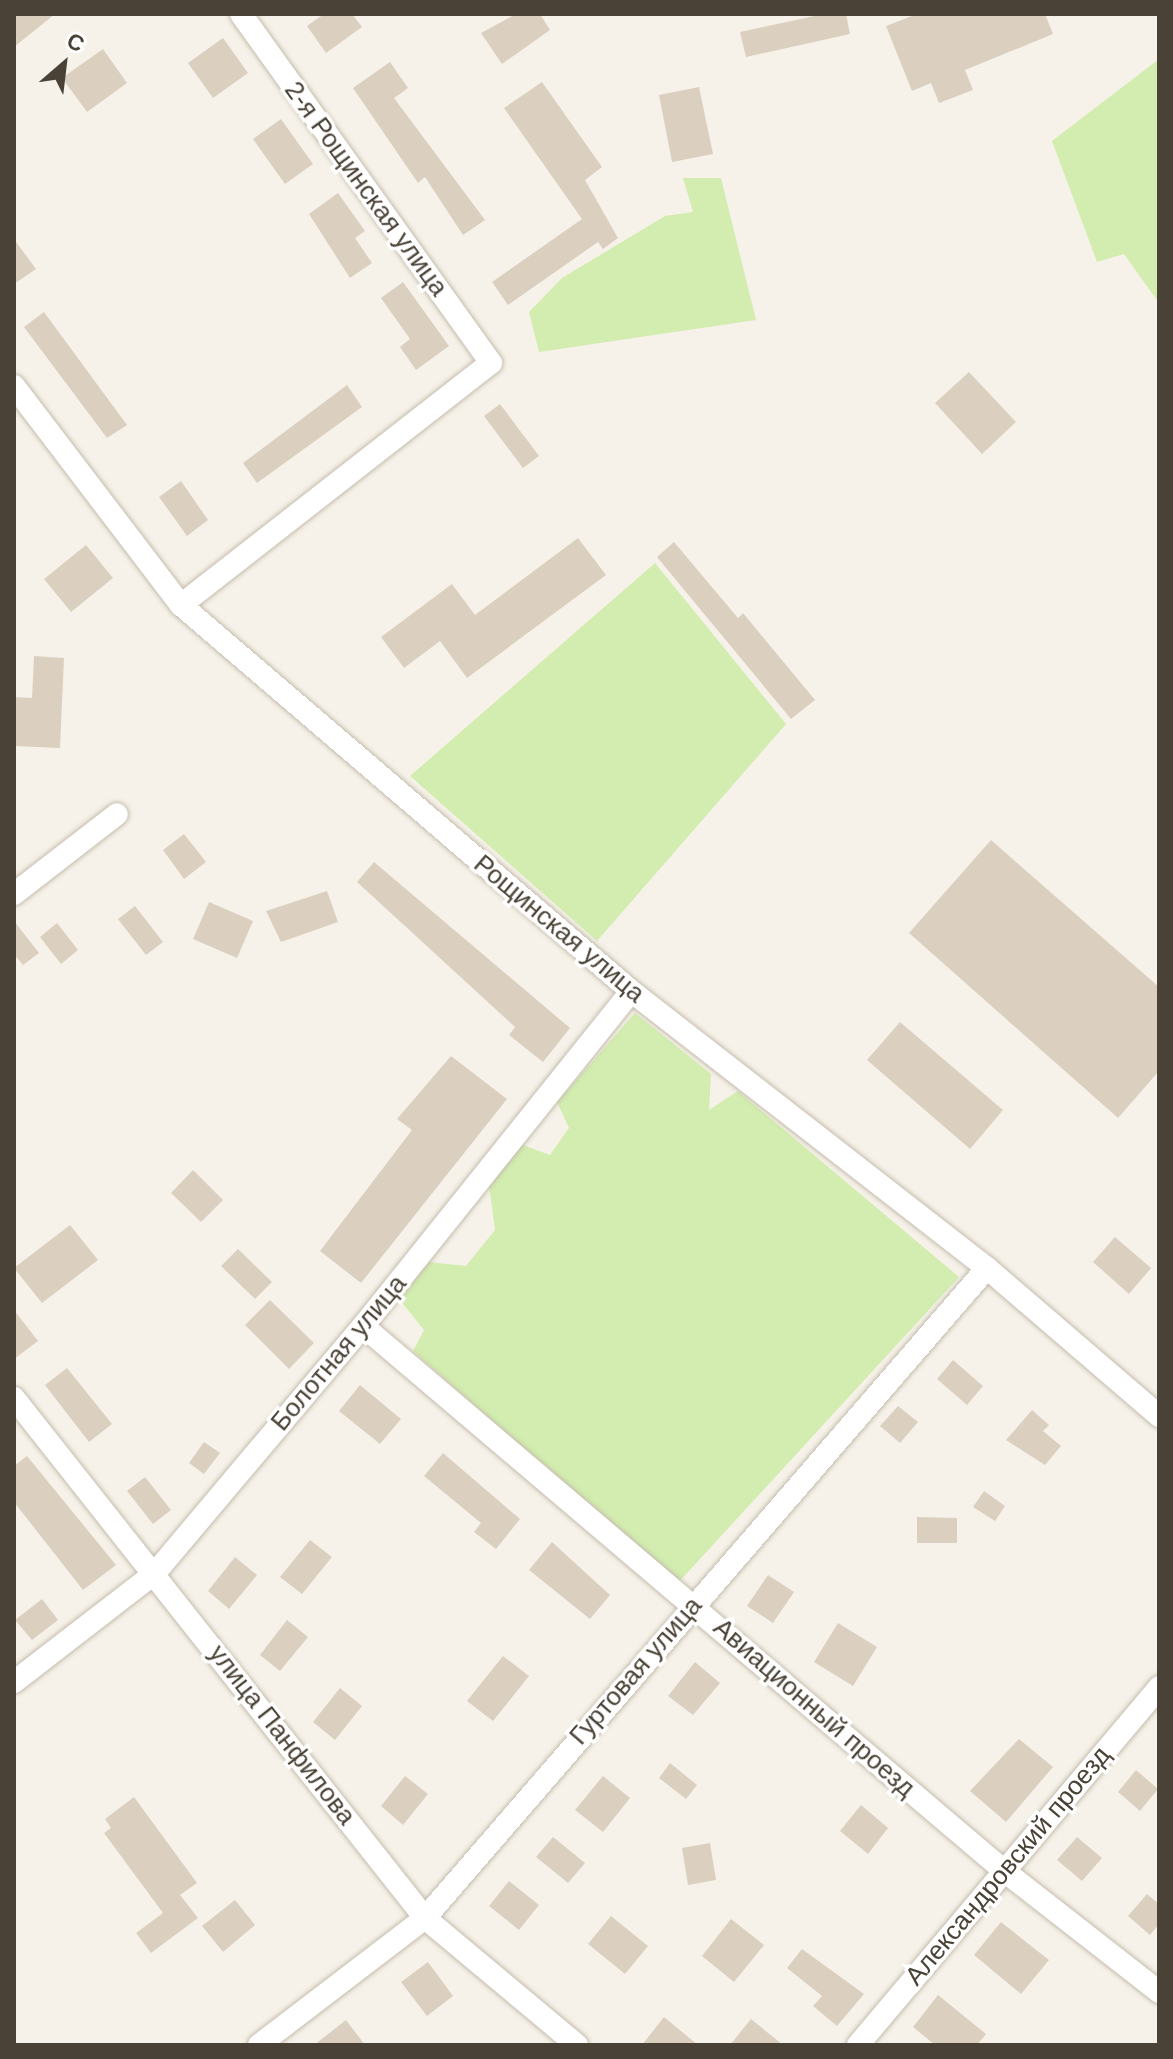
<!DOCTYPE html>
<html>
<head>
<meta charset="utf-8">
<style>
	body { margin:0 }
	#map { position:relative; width:1173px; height:2059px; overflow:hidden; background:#f6f2e9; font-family:Arial,sans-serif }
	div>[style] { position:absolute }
	.green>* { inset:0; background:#d2edaf }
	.building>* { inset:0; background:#dbd0c0 }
	.roads { filter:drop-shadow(0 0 2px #c5bcad) drop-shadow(0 0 2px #c5bcad) }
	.street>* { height:22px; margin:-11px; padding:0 11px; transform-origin:11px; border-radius:11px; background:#fff }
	span { translate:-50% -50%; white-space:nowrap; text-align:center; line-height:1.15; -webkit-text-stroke:7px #fff; paint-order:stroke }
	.street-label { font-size:26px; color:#4a4236 }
	.frame { position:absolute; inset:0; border:16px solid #4a4236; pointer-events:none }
	.north { position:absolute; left:24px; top:24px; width:80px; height:80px; -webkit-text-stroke:6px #fff; paint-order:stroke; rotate:28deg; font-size:22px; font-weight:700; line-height:32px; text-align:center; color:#4a4236 }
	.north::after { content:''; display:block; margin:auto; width:28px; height:36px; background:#4a4236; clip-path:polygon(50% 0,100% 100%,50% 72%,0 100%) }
</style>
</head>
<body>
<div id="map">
	<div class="green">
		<div style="clip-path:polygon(1159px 59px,1159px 303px,1124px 254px,1097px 262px,1052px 141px)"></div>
		<div style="clip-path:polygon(683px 178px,721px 178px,756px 320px,539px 352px,529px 312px,562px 278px,665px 216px,693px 212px)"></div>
		<div style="clip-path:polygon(655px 563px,786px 724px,597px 941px,410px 776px)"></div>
		<div style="clip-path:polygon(635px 1013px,711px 1074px,709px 1110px,738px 1091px,959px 1277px,677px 1584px,413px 1351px,424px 1330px,399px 1299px,429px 1262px,466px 1266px,495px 1230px,489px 1185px,520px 1144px,550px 1155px,569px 1128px,557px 1102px)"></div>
	</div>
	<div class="building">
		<div style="clip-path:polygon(14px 14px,55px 14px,14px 47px)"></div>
		<div style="clip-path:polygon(324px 14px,352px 14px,362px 27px,326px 53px,307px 26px)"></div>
		<div style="clip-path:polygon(516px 14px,540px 14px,550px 30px,502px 64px,481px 33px)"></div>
		<div style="clip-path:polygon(824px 14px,846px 14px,850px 34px,746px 57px,740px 32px)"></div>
		<div style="clip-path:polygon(917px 14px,1045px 14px,1053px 34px,965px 70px,973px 90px,939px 103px,931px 83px,912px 91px,886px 26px)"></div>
		<div style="clip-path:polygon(223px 38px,248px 73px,213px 98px,188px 63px)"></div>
		<div style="clip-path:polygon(103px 49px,127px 83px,87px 112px,62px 78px)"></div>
		<div style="clip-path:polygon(390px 62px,408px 88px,394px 98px,485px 220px,463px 235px,425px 177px,418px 183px,353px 88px)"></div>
		<div style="clip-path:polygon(542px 82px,602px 167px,585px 180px,618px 238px,603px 249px,598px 242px,508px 305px,492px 282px,582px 219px,504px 108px)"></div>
		<div style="clip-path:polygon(699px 87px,713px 154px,672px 162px,659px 95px)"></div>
		<div style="clip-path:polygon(281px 119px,313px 164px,285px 184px,253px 139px)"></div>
		<div style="clip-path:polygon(338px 193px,365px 231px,355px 238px,372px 263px,350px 278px,309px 214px)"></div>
		<div style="clip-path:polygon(14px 239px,36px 269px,14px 284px)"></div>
		<div style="clip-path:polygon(403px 282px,449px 346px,416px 370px,400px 347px,410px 339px,381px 298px)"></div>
		<div style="clip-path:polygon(44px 312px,127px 425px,107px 438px,24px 327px)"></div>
		<div style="clip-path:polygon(969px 372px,1016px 422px,982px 454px,935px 403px)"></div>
		<div style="clip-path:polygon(347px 385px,362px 407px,257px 483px,243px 463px)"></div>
		<div style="clip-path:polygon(500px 404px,539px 456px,523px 468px,484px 416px)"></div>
		<div style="clip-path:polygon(181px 481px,208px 520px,187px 536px,159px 497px)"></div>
		<div style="clip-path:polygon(578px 538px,606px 575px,467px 678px,440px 641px,404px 668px,381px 637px,452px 584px,475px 615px)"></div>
		<div style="clip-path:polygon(674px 542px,738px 618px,743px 613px,815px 700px,791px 719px,657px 557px)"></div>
		<div style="clip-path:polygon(86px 545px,113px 578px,71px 612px,44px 579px)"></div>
		<div style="clip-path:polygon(34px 656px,64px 658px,60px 748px,14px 746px,14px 697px,32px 698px)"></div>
		<div style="clip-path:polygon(184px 834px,206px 862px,184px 879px,163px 850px)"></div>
		<div style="clip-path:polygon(991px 840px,1159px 987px,1159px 1071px,1118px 1118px,909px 933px)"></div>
		<div style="clip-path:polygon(374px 862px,570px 1028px,543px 1062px,509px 1035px,515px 1027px,357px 882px)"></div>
		<div style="clip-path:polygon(327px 891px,338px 922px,281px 942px,266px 911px)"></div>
		<div style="clip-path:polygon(209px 902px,253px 921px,237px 958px,193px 939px)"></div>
		<div style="clip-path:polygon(135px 906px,163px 942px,146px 955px,118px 919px)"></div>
		<div style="clip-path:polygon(14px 921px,39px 953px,23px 965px,14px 954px)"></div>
		<div style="clip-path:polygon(57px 923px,78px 950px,61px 964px,40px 937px)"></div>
		<div style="clip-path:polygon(900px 1022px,1003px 1110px,970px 1149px,867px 1060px)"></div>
		<div style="clip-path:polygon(451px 1056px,507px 1099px,361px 1283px,320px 1251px,412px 1130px,397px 1119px)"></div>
		<div style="clip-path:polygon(193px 1170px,223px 1200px,201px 1222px,171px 1193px)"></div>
		<div style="clip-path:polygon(70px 1225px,98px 1260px,42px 1303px,14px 1268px)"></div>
		<div style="clip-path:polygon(1115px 1237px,1151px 1268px,1129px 1294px,1093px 1262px)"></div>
		<div style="clip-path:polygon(238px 1249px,272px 1282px,255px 1299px,221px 1266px)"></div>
		<div style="clip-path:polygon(270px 1300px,314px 1343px,289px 1369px,245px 1325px)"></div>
		<div style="clip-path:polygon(14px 1310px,38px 1341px,14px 1359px)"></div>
		<div style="clip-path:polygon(953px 1360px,983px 1386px,967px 1405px,937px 1379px)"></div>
		<div style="clip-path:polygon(67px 1368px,112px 1424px,89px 1442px,45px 1385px)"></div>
		<div style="clip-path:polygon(360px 1385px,401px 1419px,380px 1444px,339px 1411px)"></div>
		<div style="clip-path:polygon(898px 1406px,918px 1422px,900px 1443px,880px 1426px)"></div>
		<div style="clip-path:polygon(1032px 1410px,1049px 1425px,1043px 1431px,1061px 1446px,1045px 1465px,1006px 1440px)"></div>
		<div style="clip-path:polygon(204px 1442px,220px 1453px,204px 1474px,189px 1463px)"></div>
		<div style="clip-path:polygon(443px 1453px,520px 1519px,496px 1549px,474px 1532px,481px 1523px,424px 1476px)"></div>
		<div style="clip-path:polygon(27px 1456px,116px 1565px,83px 1590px,14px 1502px,14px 1466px)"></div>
		<div style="clip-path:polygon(145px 1477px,171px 1510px,153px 1524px,127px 1491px)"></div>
		<div style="clip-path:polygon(984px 1491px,1005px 1506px,995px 1521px,973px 1507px)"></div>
		<div style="clip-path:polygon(917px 1517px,957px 1518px,957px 1543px,917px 1543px)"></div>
		<div style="clip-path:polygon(310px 1540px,332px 1557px,302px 1594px,280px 1577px)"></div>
		<div style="clip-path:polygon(552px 1542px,610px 1595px,590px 1619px,529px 1570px)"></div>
		<div style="clip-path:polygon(235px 1557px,257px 1575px,229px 1609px,208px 1591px)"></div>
		<div style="clip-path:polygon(768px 1575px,794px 1592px,773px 1623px,747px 1606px)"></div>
		<div style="clip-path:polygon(42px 1599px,58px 1620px,32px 1640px,15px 1620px)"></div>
		<div style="clip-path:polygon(287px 1620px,308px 1637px,280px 1671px,260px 1655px)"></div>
		<div style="clip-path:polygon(838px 1623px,877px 1647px,853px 1686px,814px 1662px)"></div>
		<div style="clip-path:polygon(503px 1656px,529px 1676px,493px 1721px,467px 1701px)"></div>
		<div style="clip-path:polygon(695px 1662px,720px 1683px,693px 1715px,668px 1696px)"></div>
		<div style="clip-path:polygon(340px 1688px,362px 1706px,335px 1740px,313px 1722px)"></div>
		<div style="clip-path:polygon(1019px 1739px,1053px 1767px,1006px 1822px,970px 1791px)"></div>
		<div style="clip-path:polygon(670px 1763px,697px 1785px,686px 1799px,659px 1778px)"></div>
		<div style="clip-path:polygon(1136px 1770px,1158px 1789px,1140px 1811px,1118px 1792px)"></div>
		<div style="clip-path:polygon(405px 1776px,428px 1794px,403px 1825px,381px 1806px)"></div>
		<div style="clip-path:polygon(603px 1776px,630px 1798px,603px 1832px,575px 1810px)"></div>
		<div style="clip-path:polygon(134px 1797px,197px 1883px,180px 1895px,198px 1918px,151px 1953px,136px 1933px,163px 1913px,104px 1833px,111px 1828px,105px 1819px)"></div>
		<div style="clip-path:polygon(861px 1805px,888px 1828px,868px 1854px,840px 1831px)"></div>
		<div style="clip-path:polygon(553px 1837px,585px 1863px,568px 1883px,536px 1857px)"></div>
		<div style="clip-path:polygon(1077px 1837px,1102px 1858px,1082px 1881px,1057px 1860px)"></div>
		<div style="clip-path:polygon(710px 1843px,716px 1880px,688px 1885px,682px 1848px)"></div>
		<div style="clip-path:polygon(509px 1881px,539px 1905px,519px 1930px,489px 1906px)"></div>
		<div style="clip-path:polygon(1147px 1894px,1159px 1904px,1159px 1924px,1150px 1935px,1128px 1916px)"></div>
		<div style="clip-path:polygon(235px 1900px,255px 1925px,223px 1952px,202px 1926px)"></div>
		<div style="clip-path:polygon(611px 1916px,648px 1946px,625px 1974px,588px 1944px)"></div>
		<div style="clip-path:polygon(731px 1919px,764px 1945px,734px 1982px,702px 1956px)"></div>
		<div style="clip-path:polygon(1001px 1922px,1049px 1960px,1021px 1994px,974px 1955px)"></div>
		<div style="clip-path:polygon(802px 1949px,864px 1994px,837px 2026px,813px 2006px,822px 1996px,787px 1968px)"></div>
		<div style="clip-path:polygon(428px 1962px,453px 1996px,427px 2016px,401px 1982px)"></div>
		<div style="clip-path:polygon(938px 1995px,986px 2034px,977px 2045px,935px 2045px,913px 2027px)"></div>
		<div style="clip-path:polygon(664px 2017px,698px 2045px,642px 2045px)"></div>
		<div style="clip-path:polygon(751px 2019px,783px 2045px,730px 2045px)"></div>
		<div style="clip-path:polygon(346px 2020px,365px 2045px,314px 2045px)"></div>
	</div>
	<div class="roads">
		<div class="street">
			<div style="left:14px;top:386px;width:275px;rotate:52.7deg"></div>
			<div style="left:181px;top:605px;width:593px;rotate:40.62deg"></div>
			<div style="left:631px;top:991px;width:451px;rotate:37.9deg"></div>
			<div style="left:987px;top:1268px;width:227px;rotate:40.7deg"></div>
			<div style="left:181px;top:605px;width:393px;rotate:-38deg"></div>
			<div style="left:491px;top:363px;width:429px;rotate:-125.6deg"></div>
			<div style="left:14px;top:894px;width:130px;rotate:-37.8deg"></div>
			<div style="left:363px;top:1326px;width:840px;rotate:40.36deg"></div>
			<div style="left:1003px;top:1870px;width:198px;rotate:38deg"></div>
			<div style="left:14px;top:1398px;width:663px;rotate:51.68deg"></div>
			<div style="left:425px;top:1918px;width:198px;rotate:39.9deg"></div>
			<div style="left:14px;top:1682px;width:178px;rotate:-37.7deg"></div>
			<div style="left:155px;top:1573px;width:323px;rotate:-49.9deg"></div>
			<div style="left:363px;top:1326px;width:429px;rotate:-51.3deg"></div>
			<div style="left:259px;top:2045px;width:209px;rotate:-37.4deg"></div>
			<div style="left:425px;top:1918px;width:859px;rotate:-49.15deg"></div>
			<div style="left:858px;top:2045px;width:468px;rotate:-49.9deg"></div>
		</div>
	</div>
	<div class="street-label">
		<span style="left:366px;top:189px;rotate:54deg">2-я Рощинская улица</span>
		<span style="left:559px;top:929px;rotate:40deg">Рощинская улица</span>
		<span style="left:339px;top:1353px;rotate:-50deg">Болотная улица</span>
		<span style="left:636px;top:1671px;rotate:-49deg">Гуртовая улица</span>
		<span style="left:814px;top:1708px;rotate:41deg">Авиационный проезд</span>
		<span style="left:282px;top:1735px;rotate:52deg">улица Панфилова</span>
		<span style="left:1008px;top:1866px;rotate:-50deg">Александровский проезд</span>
	</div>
	<div class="frame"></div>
	<div class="north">С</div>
</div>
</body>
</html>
